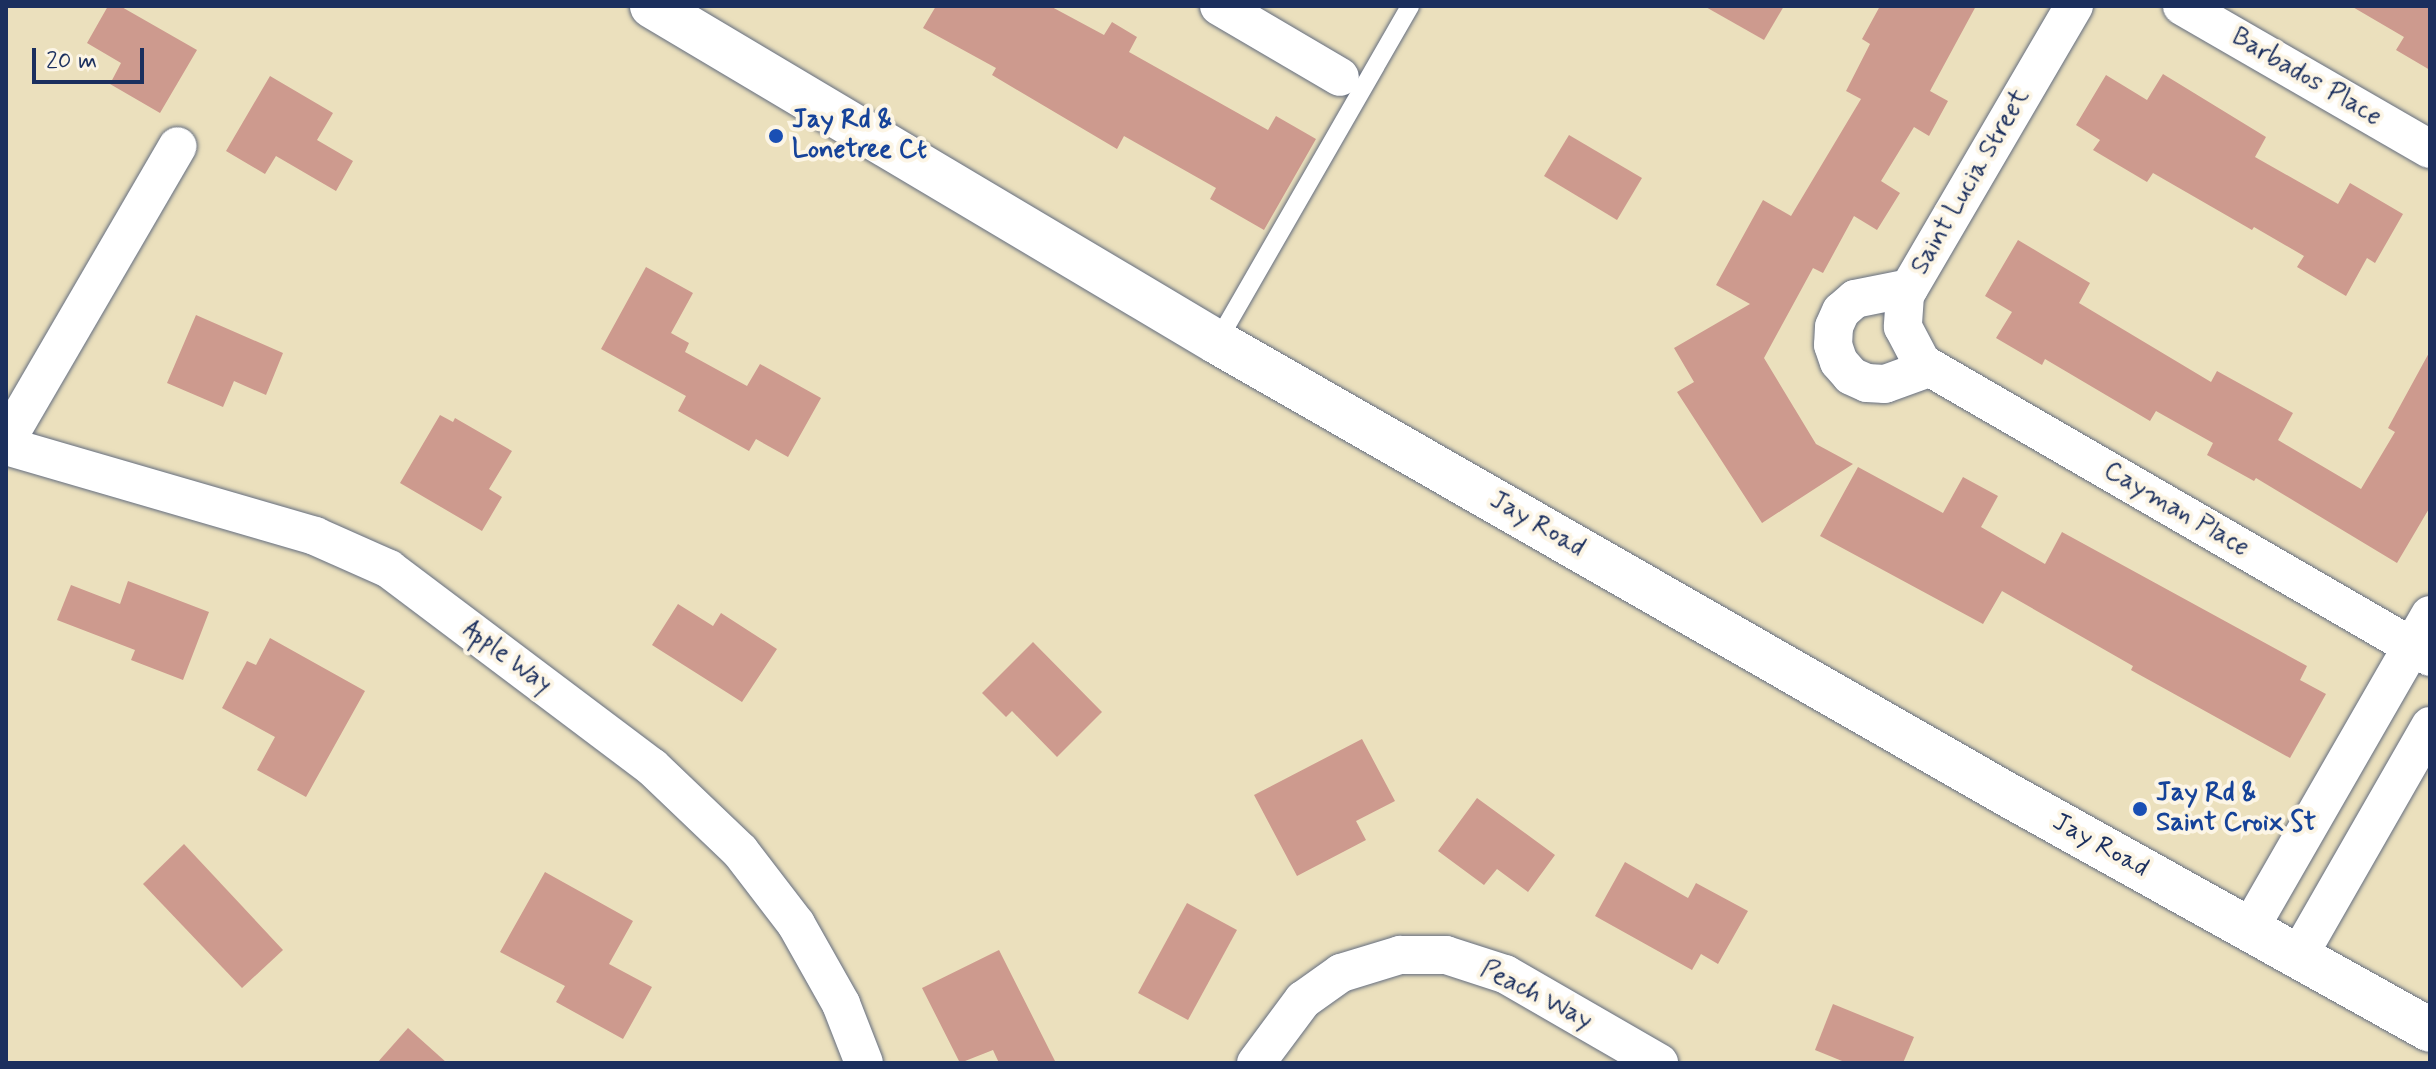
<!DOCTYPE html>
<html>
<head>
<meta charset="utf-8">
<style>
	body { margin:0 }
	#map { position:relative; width:2436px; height:1069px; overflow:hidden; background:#ebe0bd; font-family:Mynerve,sans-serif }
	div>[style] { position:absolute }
	.building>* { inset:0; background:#cd9a8e }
	.roads { filter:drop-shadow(0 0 2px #646d7f) drop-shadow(0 0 2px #646d7f) }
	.service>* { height:18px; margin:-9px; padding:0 9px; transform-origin:9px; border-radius:9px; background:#fff }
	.minor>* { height:38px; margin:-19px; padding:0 19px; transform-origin:19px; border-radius:19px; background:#fff }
	.tertiary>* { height:44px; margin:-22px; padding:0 22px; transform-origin:22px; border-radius:22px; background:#fff }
	.dots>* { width:22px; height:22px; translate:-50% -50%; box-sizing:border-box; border:4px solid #fcf5e5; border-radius:50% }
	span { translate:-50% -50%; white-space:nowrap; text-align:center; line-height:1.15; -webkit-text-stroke:8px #fcf5e5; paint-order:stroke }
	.street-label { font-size:26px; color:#1b2f5e }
	.transit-label { font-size:26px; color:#164399; font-weight:700 }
	.left { translate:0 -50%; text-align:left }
	.frame { position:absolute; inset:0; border:8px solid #1b2f5e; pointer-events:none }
	.scale { position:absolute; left:32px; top:48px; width:112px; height:36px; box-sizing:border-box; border:4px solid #1b2f5e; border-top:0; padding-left:10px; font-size:24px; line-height:28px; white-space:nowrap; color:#1b2f5e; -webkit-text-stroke:6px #fcf5e5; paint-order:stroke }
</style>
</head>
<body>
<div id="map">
	<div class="building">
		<div style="clip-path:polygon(108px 6px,120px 6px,197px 50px,160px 113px,110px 84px,121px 63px,87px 43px)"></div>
		<div style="clip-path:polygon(936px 6px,1050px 6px,1104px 35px,1112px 22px,1137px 37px,1129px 52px,1268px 130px,1276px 116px,1316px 139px,1264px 230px,1210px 199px,1216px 188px,1124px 136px,1117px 149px,992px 75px,996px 68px,923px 28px)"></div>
		<div style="clip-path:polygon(1704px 6px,1784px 6px,1764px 40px)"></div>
		<div style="clip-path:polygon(1880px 6px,1976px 6px,1930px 91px,1948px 101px,1929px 136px,1914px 127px,1881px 181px,1900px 193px,1877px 230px,1854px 216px,1823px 273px,1813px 268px,1764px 358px,1816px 444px,1853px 464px,1762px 523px,1677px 392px,1694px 382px,1674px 348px,1750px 304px,1716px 285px,1763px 200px,1791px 216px,1861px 99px,1846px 91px,1870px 44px,1862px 39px)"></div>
		<div style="clip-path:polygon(2351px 6px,2430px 6px,2430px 70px,2396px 50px,2404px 37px)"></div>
		<div style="clip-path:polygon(2163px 74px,2266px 137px,2255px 157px,2338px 204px,2350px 183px,2403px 214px,2375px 263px,2367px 258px,2346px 296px,2297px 267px,2304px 256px,2254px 227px,2252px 230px,2153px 173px,2147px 182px,2093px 150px,2100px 140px,2076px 125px,2106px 75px,2147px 100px)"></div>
		<div style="clip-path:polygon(270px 76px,333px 113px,317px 140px,353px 161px,336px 191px,276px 156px,265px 174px,226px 151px)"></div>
		<div style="clip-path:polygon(1569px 135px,1642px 178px,1617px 220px,1544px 176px)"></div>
		<div style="clip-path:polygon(2018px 240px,2090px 283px,2079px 303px,2211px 382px,2217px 371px,2293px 413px,2278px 440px,2361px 489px,2395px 432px,2388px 428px,2430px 351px,2430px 507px,2397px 563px,2256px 478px,2254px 481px,2207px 455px,2213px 443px,2156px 411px,2150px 421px,2045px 359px,2042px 365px,1996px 338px,2012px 312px,1985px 296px)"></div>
		<div style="clip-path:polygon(646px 267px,693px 293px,671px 333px,689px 343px,685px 352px,747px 386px,760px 364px,821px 398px,788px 457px,756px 439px,749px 451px,678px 411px,686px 396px,601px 349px)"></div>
		<div style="clip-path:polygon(196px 315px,283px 353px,266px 395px,234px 381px,223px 407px,167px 383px)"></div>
		<div style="clip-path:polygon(440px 415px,453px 422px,455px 418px,512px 451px,489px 489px,502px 497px,482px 531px,400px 483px)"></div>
		<div style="clip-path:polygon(1858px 467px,1943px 513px,1963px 477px,1998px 496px,1981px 527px,2045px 564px,2062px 532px,2307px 666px,2300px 680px,2326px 694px,2290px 758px,2131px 670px,2133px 666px,2002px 591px,1983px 624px,1820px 536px)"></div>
		<div style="clip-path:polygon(128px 581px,209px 612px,183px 680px,131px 660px,135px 650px,57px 620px,71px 585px,120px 604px)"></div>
		<div style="clip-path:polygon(678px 604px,713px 626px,721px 613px,777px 649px,742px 702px,652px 645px)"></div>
		<div style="clip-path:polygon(270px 638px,365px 691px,306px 797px,257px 770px,275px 737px,222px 708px,247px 661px,256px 665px)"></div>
		<div style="clip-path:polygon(1033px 642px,1102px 712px,1057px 757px,1012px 711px,1006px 717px,982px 693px)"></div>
		<div style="clip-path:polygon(1362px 739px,1395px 801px,1356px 821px,1366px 840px,1297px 876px,1254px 795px)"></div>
		<div style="clip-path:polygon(1477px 798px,1555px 855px,1528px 892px,1497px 869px,1484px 885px,1438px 851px)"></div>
		<div style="clip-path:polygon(184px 844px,283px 950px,242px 988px,143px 884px)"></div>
		<div style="clip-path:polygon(1625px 862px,1688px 898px,1696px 883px,1748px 911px,1718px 964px,1701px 954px,1692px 970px,1595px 916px)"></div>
		<div style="clip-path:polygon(545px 872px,633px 921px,609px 964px,652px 987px,623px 1039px,556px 1002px,565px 986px,500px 952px)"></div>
		<div style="clip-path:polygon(1187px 903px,1237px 930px,1188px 1020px,1138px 993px)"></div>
		<div style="clip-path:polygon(999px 950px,1056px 1063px,999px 1063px,993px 1050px,960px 1063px,922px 988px)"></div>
		<div style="clip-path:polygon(1833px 1004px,1914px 1037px,1903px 1063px,1847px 1063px,1815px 1050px)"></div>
		<div style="clip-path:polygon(408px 1028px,447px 1063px,377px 1063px)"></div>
	</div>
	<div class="roads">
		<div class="service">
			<div style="left:1217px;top:342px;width:387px;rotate:-60.1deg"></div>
		</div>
		<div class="minor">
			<div style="left:1219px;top:6px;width:140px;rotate:30.4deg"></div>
			<div style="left:2074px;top:6px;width:335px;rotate:120.3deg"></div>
			<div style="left:1905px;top:295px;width:32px;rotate:94deg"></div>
			<div style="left:1903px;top:327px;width:41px;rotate:62.2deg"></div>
			<div style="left:1922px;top:363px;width:587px;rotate:30.06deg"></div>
			<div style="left:2182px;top:6px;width:286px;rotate:30deg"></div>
			<div style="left:1909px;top:288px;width:55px;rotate:168.5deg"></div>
			<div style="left:1855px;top:299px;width:18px;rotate:139deg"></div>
			<div style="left:1841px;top:311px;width:17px;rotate:114deg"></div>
			<div style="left:1834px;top:327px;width:18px;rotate:93deg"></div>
			<div style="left:1833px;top:345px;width:18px;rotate:71deg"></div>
			<div style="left:1839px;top:362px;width:18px;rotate:49deg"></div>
			<div style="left:1851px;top:376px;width:17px;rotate:24deg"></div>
			<div style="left:1867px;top:383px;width:18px;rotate:3deg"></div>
			<div style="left:1885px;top:384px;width:47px;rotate:-20deg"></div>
			<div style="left:6px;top:441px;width:341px;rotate:-59.8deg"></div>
			<div style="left:6px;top:446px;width:322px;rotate:16.2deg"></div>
			<div style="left:315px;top:536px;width:81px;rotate:24deg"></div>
			<div style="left:389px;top:569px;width:329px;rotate:37deg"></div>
			<div style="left:652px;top:767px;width:122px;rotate:43.7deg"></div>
			<div style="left:740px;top:851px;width:92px;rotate:52.5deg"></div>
			<div style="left:796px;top:924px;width:92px;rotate:60.6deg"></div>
			<div style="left:841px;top:1004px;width:63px;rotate:68.7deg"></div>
			<div style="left:2250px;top:928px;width:361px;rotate:-60.1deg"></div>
			<div style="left:2299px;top:955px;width:264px;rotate:-60.2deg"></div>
			<div style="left:1256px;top:1063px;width:79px;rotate:-53.3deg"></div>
			<div style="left:1303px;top:1000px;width:47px;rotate:-35.4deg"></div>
			<div style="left:1341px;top:973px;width:62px;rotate:-17deg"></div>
			<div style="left:1400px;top:955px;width:46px"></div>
			<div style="left:1446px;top:955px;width:62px;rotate:17.9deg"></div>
			<div style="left:1505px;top:974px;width:178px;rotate:30deg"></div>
		</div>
		<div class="tertiary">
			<div style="left:652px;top:6px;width:657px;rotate:30.74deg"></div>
			<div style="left:1217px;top:342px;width:912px;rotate:29.8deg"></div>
			<div style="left:2008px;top:795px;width:483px;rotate:29.1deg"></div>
		</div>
	</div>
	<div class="dots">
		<div style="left:776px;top:136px;background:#1a4fb4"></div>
		<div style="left:2140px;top:809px;background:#1a4fb4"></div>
	</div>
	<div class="street-label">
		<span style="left:2306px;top:78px;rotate:30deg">Barbados Place</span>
		<span style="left:1971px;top:182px;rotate:-60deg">Saint Lucia Street</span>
		<span style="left:2176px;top:510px;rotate:30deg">Cayman Place</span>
		<span style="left:1537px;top:525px;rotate:30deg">Jay Road</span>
		<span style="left:507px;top:658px;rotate:37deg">Apple Way</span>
		<span style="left:2100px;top:846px;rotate:29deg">Jay Road</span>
		<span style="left:1536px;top:996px;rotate:27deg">Peach Way</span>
	</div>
	<div class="transit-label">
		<span class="left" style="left:792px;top:136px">Jay Rd &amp;<br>Lonetree Ct</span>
		<span class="left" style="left:2156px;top:809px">Jay Rd &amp;<br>Saint Croix St</span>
	</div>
	<div class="frame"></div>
	<div class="scale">20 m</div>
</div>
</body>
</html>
